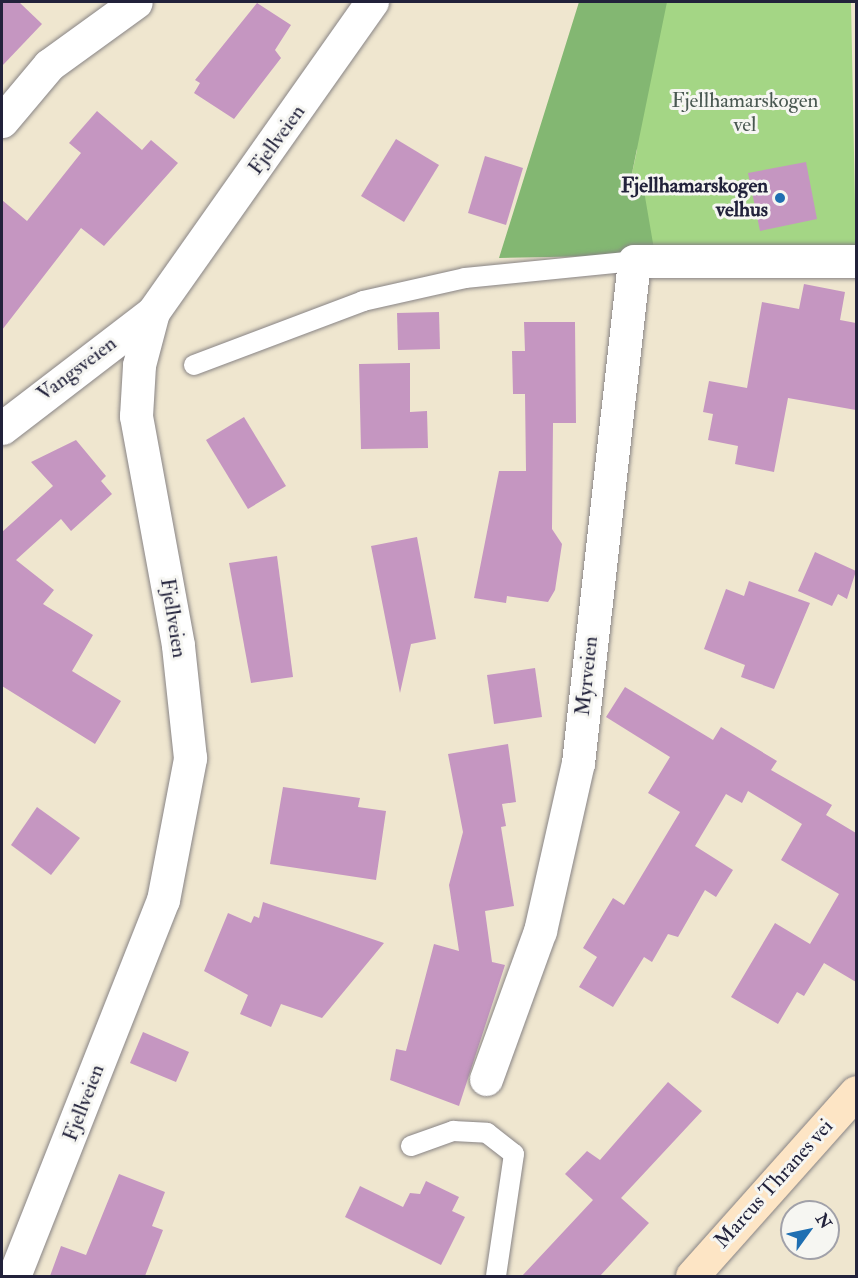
<!DOCTYPE html>
<html>
<head>
<meta charset="utf-8">
<style>
	body { margin:0 }
	#map { position:relative; width:858px; height:1278px; overflow:hidden; background:#efe6cf; font-family:"IM FELL Double Pica",serif }
	div>[style] { position:absolute }
	.green>* { inset:0; background:#a4d685 }
	.forest>* { inset:0; background:#83b772 }
	.building>* { inset:0; background:#c596c1 }
	.roads { filter:drop-shadow(0 0 2px #888485) drop-shadow(0 0 2px #888485) }
	.service>* { height:20px; margin:-10px; padding:0 10px; transform-origin:10px; border-radius:10px; background:#fff }
	.minor>* { height:33px; margin:-16.5px; padding:0 16.5px; transform-origin:16.5px; border-radius:16.5px; background:#fff }
	.secondary>* { height:33px; margin:-16.5px; padding:0 16.5px; transform-origin:16.5px; border-radius:16.5px; background:#fde5c5 }
	.dots>* { width:16px; height:16px; translate:-50% -50%; box-sizing:border-box; border:3px solid #f6f6f2; border-radius:50% }
	span { translate:-50% -50%; white-space:nowrap; text-align:center; line-height:1.15; -webkit-text-stroke:6px #f6f6f2; paint-order:stroke }
	.park-label { font-size:21px; color:#495851 }
	.street-label { font-size:21px; color:#22223b }
	.poi-label { font-size:21px; color:#22223b; font-weight:700 }
	.right { translate:-100% -50%; text-align:right }
	.frame { position:absolute; inset:0; border:3px solid #22223b; pointer-events:none }
	.north { position:absolute; left:780px; top:1200px; width:60px; height:60px; box-sizing:border-box; background:#f6f6f2; border:2px solid #a1a1a9; border-radius:50%; rotate:57deg; font-size:16px; font-weight:700; line-height:24px; text-align:center; color:#22223b }
	.north::after { content:''; display:block; margin:auto; width:21px; height:27px; background:#1f6fb2; clip-path:polygon(50% 0,100% 100%,50% 72%,0 100%) }
</style>
</head>
<body>
<div id="map">
	<div class="green">
		<div style="clip-path:polygon(611px 2px,851px 2px,856px 254px,655px 255px,630px 183px,637px 150px)"></div>
	</div>
	<div class="forest">
		<div style="clip-path:polygon(579px 2px,667px 2px,630px 183px,643px 185px,655px 255px,499px 258px)"></div>
	</div>
	<div class="building">
		<div style="clip-path:polygon(2px 2px,19px 2px,42px 24px,2px 66px)"></div>
		<div style="clip-path:polygon(257px 3px,291px 25px,275px 50px,281px 58px,234px 119px,194px 93px,200px 83px,195px 80px)"></div>
		<div style="clip-path:polygon(97px 111px,142px 150px,151px 140px,178px 163px,104px 246px,81px 228px,2px 330px,2px 200px,27px 221px,81px 153px,69px 143px)"></div>
		<div style="clip-path:polygon(396px 139px,439px 165px,404px 222px,361px 196px)"></div>
		<div style="clip-path:polygon(485px 156px,523px 168px,506px 225px,468px 213px)"></div>
		<div style="clip-path:polygon(806px 162px,817px 219px,760px 231px,748px 173px)"></div>
		<div style="clip-path:polygon(804px 284px,845px 292px,840px 320px,856px 323px,856px 410px,788px 398px,774px 472px,735px 464px,738px 446px,708px 440px,713px 414px,703px 412px,709px 381px,747px 388px,762px 302px,799px 309px)"></div>
		<div style="clip-path:polygon(439px 312px,440px 349px,398px 350px,397px 313px)"></div>
		<div style="clip-path:polygon(524px 322px,575px 322px,576px 423px,553px 423px,552px 529px,562px 544px,555px 590px,548px 602px,507px 596px,506px 603px,474px 598px,499px 471px,526px 471px,525px 394px,513px 394px,512px 351px,525px 351px)"></div>
		<div style="clip-path:polygon(410px 363px,410px 412px,427px 411px,428px 448px,361px 449px,359px 364px)"></div>
		<div style="clip-path:polygon(244px 417px,286px 486px,248px 509px,206px 440px)"></div>
		<div style="clip-path:polygon(76px 440px,106px 476px,101px 481px,112px 494px,71px 531px,61px 519px,16px 560px,54px 590px,43px 604px,93px 635px,72px 671px,121px 701px,95px 744px,2px 686px,2px 532px,53px 486px,31px 462px)"></div>
		<div style="clip-path:polygon(417px 537px,436px 639px,411px 644px,400px 693px,371px 546px)"></div>
		<div style="clip-path:polygon(815px 552px,856px 571px,847px 599px,838px 594px,832px 606px,798px 591px)"></div>
		<div style="clip-path:polygon(277px 556px,293px 677px,251px 683px,229px 563px)"></div>
		<div style="clip-path:polygon(749px 581px,810px 603px,774px 689px,741px 677px,745px 665px,704px 649px,726px 589px,744px 596px)"></div>
		<div style="clip-path:polygon(535px 668px,542px 717px,494px 724px,487px 675px)"></div>
		<div style="clip-path:polygon(625px 687px,713px 740px,721px 727px,777px 761px,771px 770px,832px 805px,826px 815px,856px 833px,856px 982px,824px 963px,804px 996px,797px 992px,778px 1024px,731px 997px,775px 923px,810px 944px,839px 894px,781px 860px,802px 824px,748px 791px,742px 803px,726px 794px,695px 846px,733px 870px,716px 897px,705px 890px,678px 937px,668px 934px,652px 962px,644px 957px,613px 1007px,579px 987px,597px 957px,583px 948px,613px 898px,624px 905px,680px 812px,648px 793px,670px 757px,606px 717px)"></div>
		<div style="clip-path:polygon(508px 744px,516px 802px,502px 804px,506px 826px,501px 827px,514px 906px,485px 911px,492px 962px,505px 965px,459px 1106px,390px 1080px,396px 1049px,406px 1051px,434px 944px,459px 951px,449px 885px,463px 832px,448px 754px)"></div>
		<div style="clip-path:polygon(283px 787px,360px 798px,358px 807px,386px 811px,376px 880px,270px 864px)"></div>
		<div style="clip-path:polygon(37px 807px,80px 838px,51px 875px,11px 845px)"></div>
		<div style="clip-path:polygon(263px 902px,384px 943px,322px 1018px,281px 1004px,271px 1027px,240px 1014px,248px 995px,204px 971px,228px 913px,251px 923px,254px 916px,259px 918px)"></div>
		<div style="clip-path:polygon(143px 1032px,189px 1052px,176px 1082px,130px 1063px)"></div>
		<div style="clip-path:polygon(668px 1082px,702px 1111px,621px 1198px,649px 1223px,600px 1276px,522px 1276px,593px 1200px,565px 1174px,587px 1151px,600px 1160px)"></div>
		<div style="clip-path:polygon(119px 1174px,165px 1192px,152px 1226px,163px 1230px,145px 1276px,50px 1276px,61px 1246px,86px 1255px)"></div>
		<div style="clip-path:polygon(426px 1181px,459px 1197px,452px 1211px,465px 1217px,441px 1265px,345px 1217px,360px 1186px,403px 1207px,410px 1193px,420px 1194px)"></div>
	</div>
	<div class="roads">
		<div class="service">
			<div style="left:194px;top:365px;width:181px;rotate:-20.7deg"></div>
			<div style="left:363px;top:301px;width:105px;rotate:-12.7deg"></div>
			<div style="left:465px;top:278px;width:170px;rotate:-5.7deg"></div>
			<div style="left:411px;top:1146px;width:45px;rotate:-19.7deg"></div>
			<div style="left:453px;top:1131px;width:34px;rotate:3deg"></div>
			<div style="left:487px;top:1133px;width:34px;rotate:38deg"></div>
			<div style="left:514px;top:1154px;width:123px;rotate:98.4deg"></div>
		</div>
		<div class="minor">
			<div style="left:2px;top:121px;width:73px;rotate:-50deg"></div>
			<div style="left:49px;top:65px;width:107px;rotate:-35.9deg"></div>
			<div style="left:2px;top:428px;width:190px;rotate:-37.5deg"></div>
			<div style="left:486px;top:1079px;width:158px;rotate:-70deg"></div>
			<div style="left:540px;top:931px;width:172px;rotate:-77.3deg"></div>
			<div style="left:578px;top:763px;width:505px;rotate:-83.63deg"></div>
			<div style="left:634px;top:261px;width:222px"></div>
			<div style="left:14px;top:1276px;width:404px;rotate:-68.4deg"></div>
			<div style="left:163px;top:900px;width:145px;rotate:-79.2deg"></div>
			<div style="left:190px;top:758px;width:114px;rotate:-96.1deg"></div>
			<div style="left:178px;top:645px;width:233px;rotate:-100.4deg"></div>
			<div style="left:136px;top:416px;width:51px;rotate:-86.6deg"></div>
			<div style="left:139px;top:365px;width:55px;rotate:-75.2deg"></div>
			<div style="left:153px;top:312px;width:380px;rotate:-54.8deg"></div>
		</div>
		<div class="secondary">
			<div style="left:692px;top:1276px;width:246px;rotate:-48.3deg"></div>
		</div>
	</div>
	<div class="dots">
		<div style="left:780px;top:198px;background:#1f6fb2"></div>
	</div>
	<div class="park-label">
		<span style="left:745px;top:113px">Fjellhamarskogen<br>vel</span>
	</div>
	<div class="street-label">
		<span style="left:277px;top:140px;rotate:-54deg">Fjellveien</span>
		<span style="left:77px;top:369px;rotate:-37deg">Vangsveien</span>
		<span style="left:173px;top:618px;rotate:81deg">Fjellveien</span>
		<span style="left:587px;top:676px;rotate:-84deg">Myrveien</span>
		<span style="left:84px;top:1103px;rotate:-69deg">Fjellveien</span>
		<span style="left:774px;top:1184px;rotate:-48deg">Marcus Thranes vei</span>
	</div>
	<div class="poi-label">
		<span class="right" style="left:768px;top:198px">Fjellhamarskogen<br>velhus</span>
	</div>
	<div class="frame"></div>
	<div class="north">N</div>
</div>
</body>
</html>
